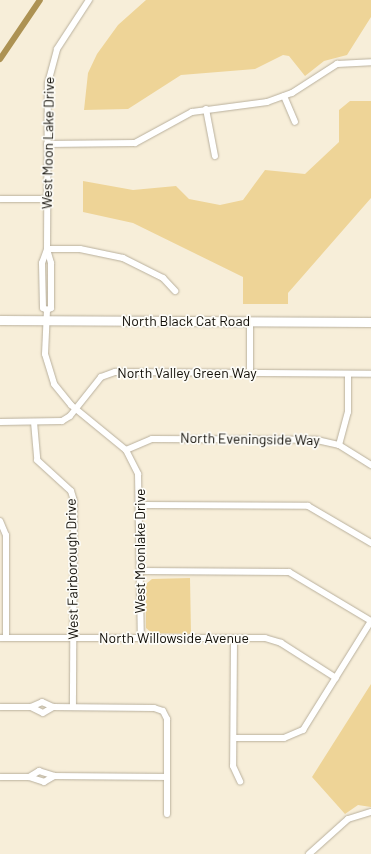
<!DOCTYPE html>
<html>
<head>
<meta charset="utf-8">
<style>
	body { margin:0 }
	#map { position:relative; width:371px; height:854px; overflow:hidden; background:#f7eed9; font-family:Barlow,sans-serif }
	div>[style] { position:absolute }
	.green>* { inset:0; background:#eed497 }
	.canal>* { height:6px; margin:-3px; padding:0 3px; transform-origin:3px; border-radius:3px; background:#ad9253 }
	.roads { filter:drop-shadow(0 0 1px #b9b09d) drop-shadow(0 0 1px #b9b09d) }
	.street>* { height:6px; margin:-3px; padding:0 3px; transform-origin:3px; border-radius:3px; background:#fff }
	.secondary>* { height:9px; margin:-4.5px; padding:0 4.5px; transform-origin:4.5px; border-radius:4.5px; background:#fff }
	span { translate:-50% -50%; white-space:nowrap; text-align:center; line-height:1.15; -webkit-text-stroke:3.5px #fdfcf7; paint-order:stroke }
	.street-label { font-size:14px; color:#100d06 }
</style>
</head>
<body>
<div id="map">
	<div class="green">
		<div style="clip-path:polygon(146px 0,371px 0,371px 17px,347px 55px,324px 61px,305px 76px,289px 56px,283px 55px,255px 69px,181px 75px,128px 109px,84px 110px,88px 73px,97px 54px,118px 25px)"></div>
		<div style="clip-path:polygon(350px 101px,371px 101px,371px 198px,288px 293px,288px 304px,243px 304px,243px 277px,133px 223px,83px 212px,83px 181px,133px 190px,176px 186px,189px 199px,220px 205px,243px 200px,265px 170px,305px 174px,339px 142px,339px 110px)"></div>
		<div style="clip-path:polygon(190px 578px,191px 634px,152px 633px,146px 628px,146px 584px,152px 579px)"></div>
		<div style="clip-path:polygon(371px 684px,371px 807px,358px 805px,345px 814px,312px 777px)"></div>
	</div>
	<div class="canal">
		<div style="left:0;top:59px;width:71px;rotate:-55.9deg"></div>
	</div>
	<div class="roads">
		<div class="street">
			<div style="left:284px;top:96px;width:28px;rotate:67deg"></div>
			<div style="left:206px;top:109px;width:48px;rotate:79.2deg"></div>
			<div style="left:47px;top:144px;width:88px;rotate:-0.7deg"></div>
			<div style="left:135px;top:143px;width:65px;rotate:-28.5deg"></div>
			<div style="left:192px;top:112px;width:76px;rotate:-7.6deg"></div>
			<div style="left:267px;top:102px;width:27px;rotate:-20deg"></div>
			<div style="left:292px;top:93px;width:54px;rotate:-32.8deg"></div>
			<div style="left:337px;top:64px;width:34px;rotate:-3deg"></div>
			<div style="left:0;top:199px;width:47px"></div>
			<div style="left:47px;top:249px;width:15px;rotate:74deg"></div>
			<div style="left:51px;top:263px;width:45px;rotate:90deg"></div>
			<div style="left:51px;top:308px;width:4px;rotate:153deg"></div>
			<div style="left:47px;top:310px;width:4px;rotate:-153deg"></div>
			<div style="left:43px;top:308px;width:45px;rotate:-91.3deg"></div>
			<div style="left:42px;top:263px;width:15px;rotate:-70deg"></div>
			<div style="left:47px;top:249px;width:166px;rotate:-89.7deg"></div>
			<div style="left:48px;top:83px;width:35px;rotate:-75deg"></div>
			<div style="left:57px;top:49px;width:59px;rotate:-56.9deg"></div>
			<div style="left:47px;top:249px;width:33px"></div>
			<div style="left:80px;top:249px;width:44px;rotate:11.8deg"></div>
			<div style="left:123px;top:258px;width:45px;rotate:26.6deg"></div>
			<div style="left:163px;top:278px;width:18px;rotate:47deg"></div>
			<div style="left:47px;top:310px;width:44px;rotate:92.6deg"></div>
			<div style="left:45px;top:354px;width:31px;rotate:73deg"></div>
			<div style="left:54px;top:384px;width:27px;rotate:51deg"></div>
			<div style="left:71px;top:405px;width:71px;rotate:39.3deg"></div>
			<div style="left:126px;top:450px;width:27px;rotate:63deg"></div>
			<div style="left:138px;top:474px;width:164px;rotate:89deg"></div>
			<div style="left:250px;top:321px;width:52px;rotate:90deg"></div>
			<div style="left:0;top:422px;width:62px;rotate:-0.9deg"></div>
			<div style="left:62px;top:421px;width:9px;rotate:-32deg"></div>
			<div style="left:70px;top:416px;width:50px;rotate:-51.5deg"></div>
			<div style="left:101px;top:377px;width:15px;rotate:-20deg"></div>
			<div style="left:115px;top:372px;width:256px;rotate:0.4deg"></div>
			<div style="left:34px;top:422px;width:38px;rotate:85deg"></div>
			<div style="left:37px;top:460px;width:46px;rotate:42.4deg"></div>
			<div style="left:71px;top:491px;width:10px;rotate:73deg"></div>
			<div style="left:74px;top:501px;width:206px;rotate:90.3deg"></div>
			<div style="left:339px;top:445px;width:34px;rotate:-75deg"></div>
			<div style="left:348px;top:412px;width:38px;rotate:-90deg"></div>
			<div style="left:126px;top:450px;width:28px;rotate:-23deg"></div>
			<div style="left:152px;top:439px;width:165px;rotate:0.3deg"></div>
			<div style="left:317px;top:440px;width:23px;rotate:13deg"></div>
			<div style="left:339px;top:445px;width:38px;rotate:32deg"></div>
			<div style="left:141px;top:505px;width:167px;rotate:0.3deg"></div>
			<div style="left:308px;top:506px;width:73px;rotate:30.4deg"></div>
			<div style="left:0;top:521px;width:15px;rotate:67deg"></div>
			<div style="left:6px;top:535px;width:103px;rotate:90deg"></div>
			<div style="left:141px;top:571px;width:148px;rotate:0.4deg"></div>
			<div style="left:289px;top:572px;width:96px;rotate:30.9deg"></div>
			<div style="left:0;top:638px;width:265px"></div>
			<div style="left:265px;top:638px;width:17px;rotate:17deg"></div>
			<div style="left:281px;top:643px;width:65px;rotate:32.5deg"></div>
			<div style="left:234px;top:638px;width:128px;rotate:90.4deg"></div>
			<div style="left:233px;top:766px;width:17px;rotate:65deg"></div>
			<div style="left:0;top:707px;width:31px"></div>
			<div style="left:31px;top:707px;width:13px;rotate:27deg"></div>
			<div style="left:43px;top:713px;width:12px;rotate:-31deg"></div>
			<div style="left:31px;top:707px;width:12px;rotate:-24deg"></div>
			<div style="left:42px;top:702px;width:12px;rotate:24deg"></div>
			<div style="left:53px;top:707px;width:101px;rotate:0.6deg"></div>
			<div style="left:154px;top:708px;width:9px;rotate:18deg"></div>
			<div style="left:163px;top:711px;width:9px;rotate:63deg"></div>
			<div style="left:167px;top:719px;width:95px;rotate:90deg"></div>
			<div style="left:234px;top:738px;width:50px"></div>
			<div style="left:284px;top:738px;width:21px;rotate:-23deg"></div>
			<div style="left:303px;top:730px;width:128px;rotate:-58deg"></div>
			<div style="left:0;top:777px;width:29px"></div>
			<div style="left:29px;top:777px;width:16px;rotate:18deg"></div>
			<div style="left:44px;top:782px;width:12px;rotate:-31deg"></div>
			<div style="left:29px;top:777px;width:12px;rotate:-31deg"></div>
			<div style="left:39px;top:771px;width:16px;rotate:18deg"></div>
			<div style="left:54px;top:776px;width:113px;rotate:0.5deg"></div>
			<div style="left:309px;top:854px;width:52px;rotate:-41.9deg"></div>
			<div style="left:348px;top:819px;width:24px;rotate:-17deg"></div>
		</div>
		<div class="secondary">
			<div style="left:0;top:320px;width:371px;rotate:0.3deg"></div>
		</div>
	</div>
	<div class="street-label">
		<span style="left:48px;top:143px;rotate:-89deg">West Moon Lake Drive</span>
		<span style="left:186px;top:321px">North Black Cat Road</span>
		<span style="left:187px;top:373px">North Valley Green Way</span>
		<span style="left:250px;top:439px;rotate:1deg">North Eveningside Way</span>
		<span style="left:140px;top:551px;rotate:-90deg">West Moonlake Drive</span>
		<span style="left:72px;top:569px;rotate:-91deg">West Fairborough Drive</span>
		<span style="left:174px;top:638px">North Willowside Avenue</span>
	</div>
</div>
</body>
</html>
